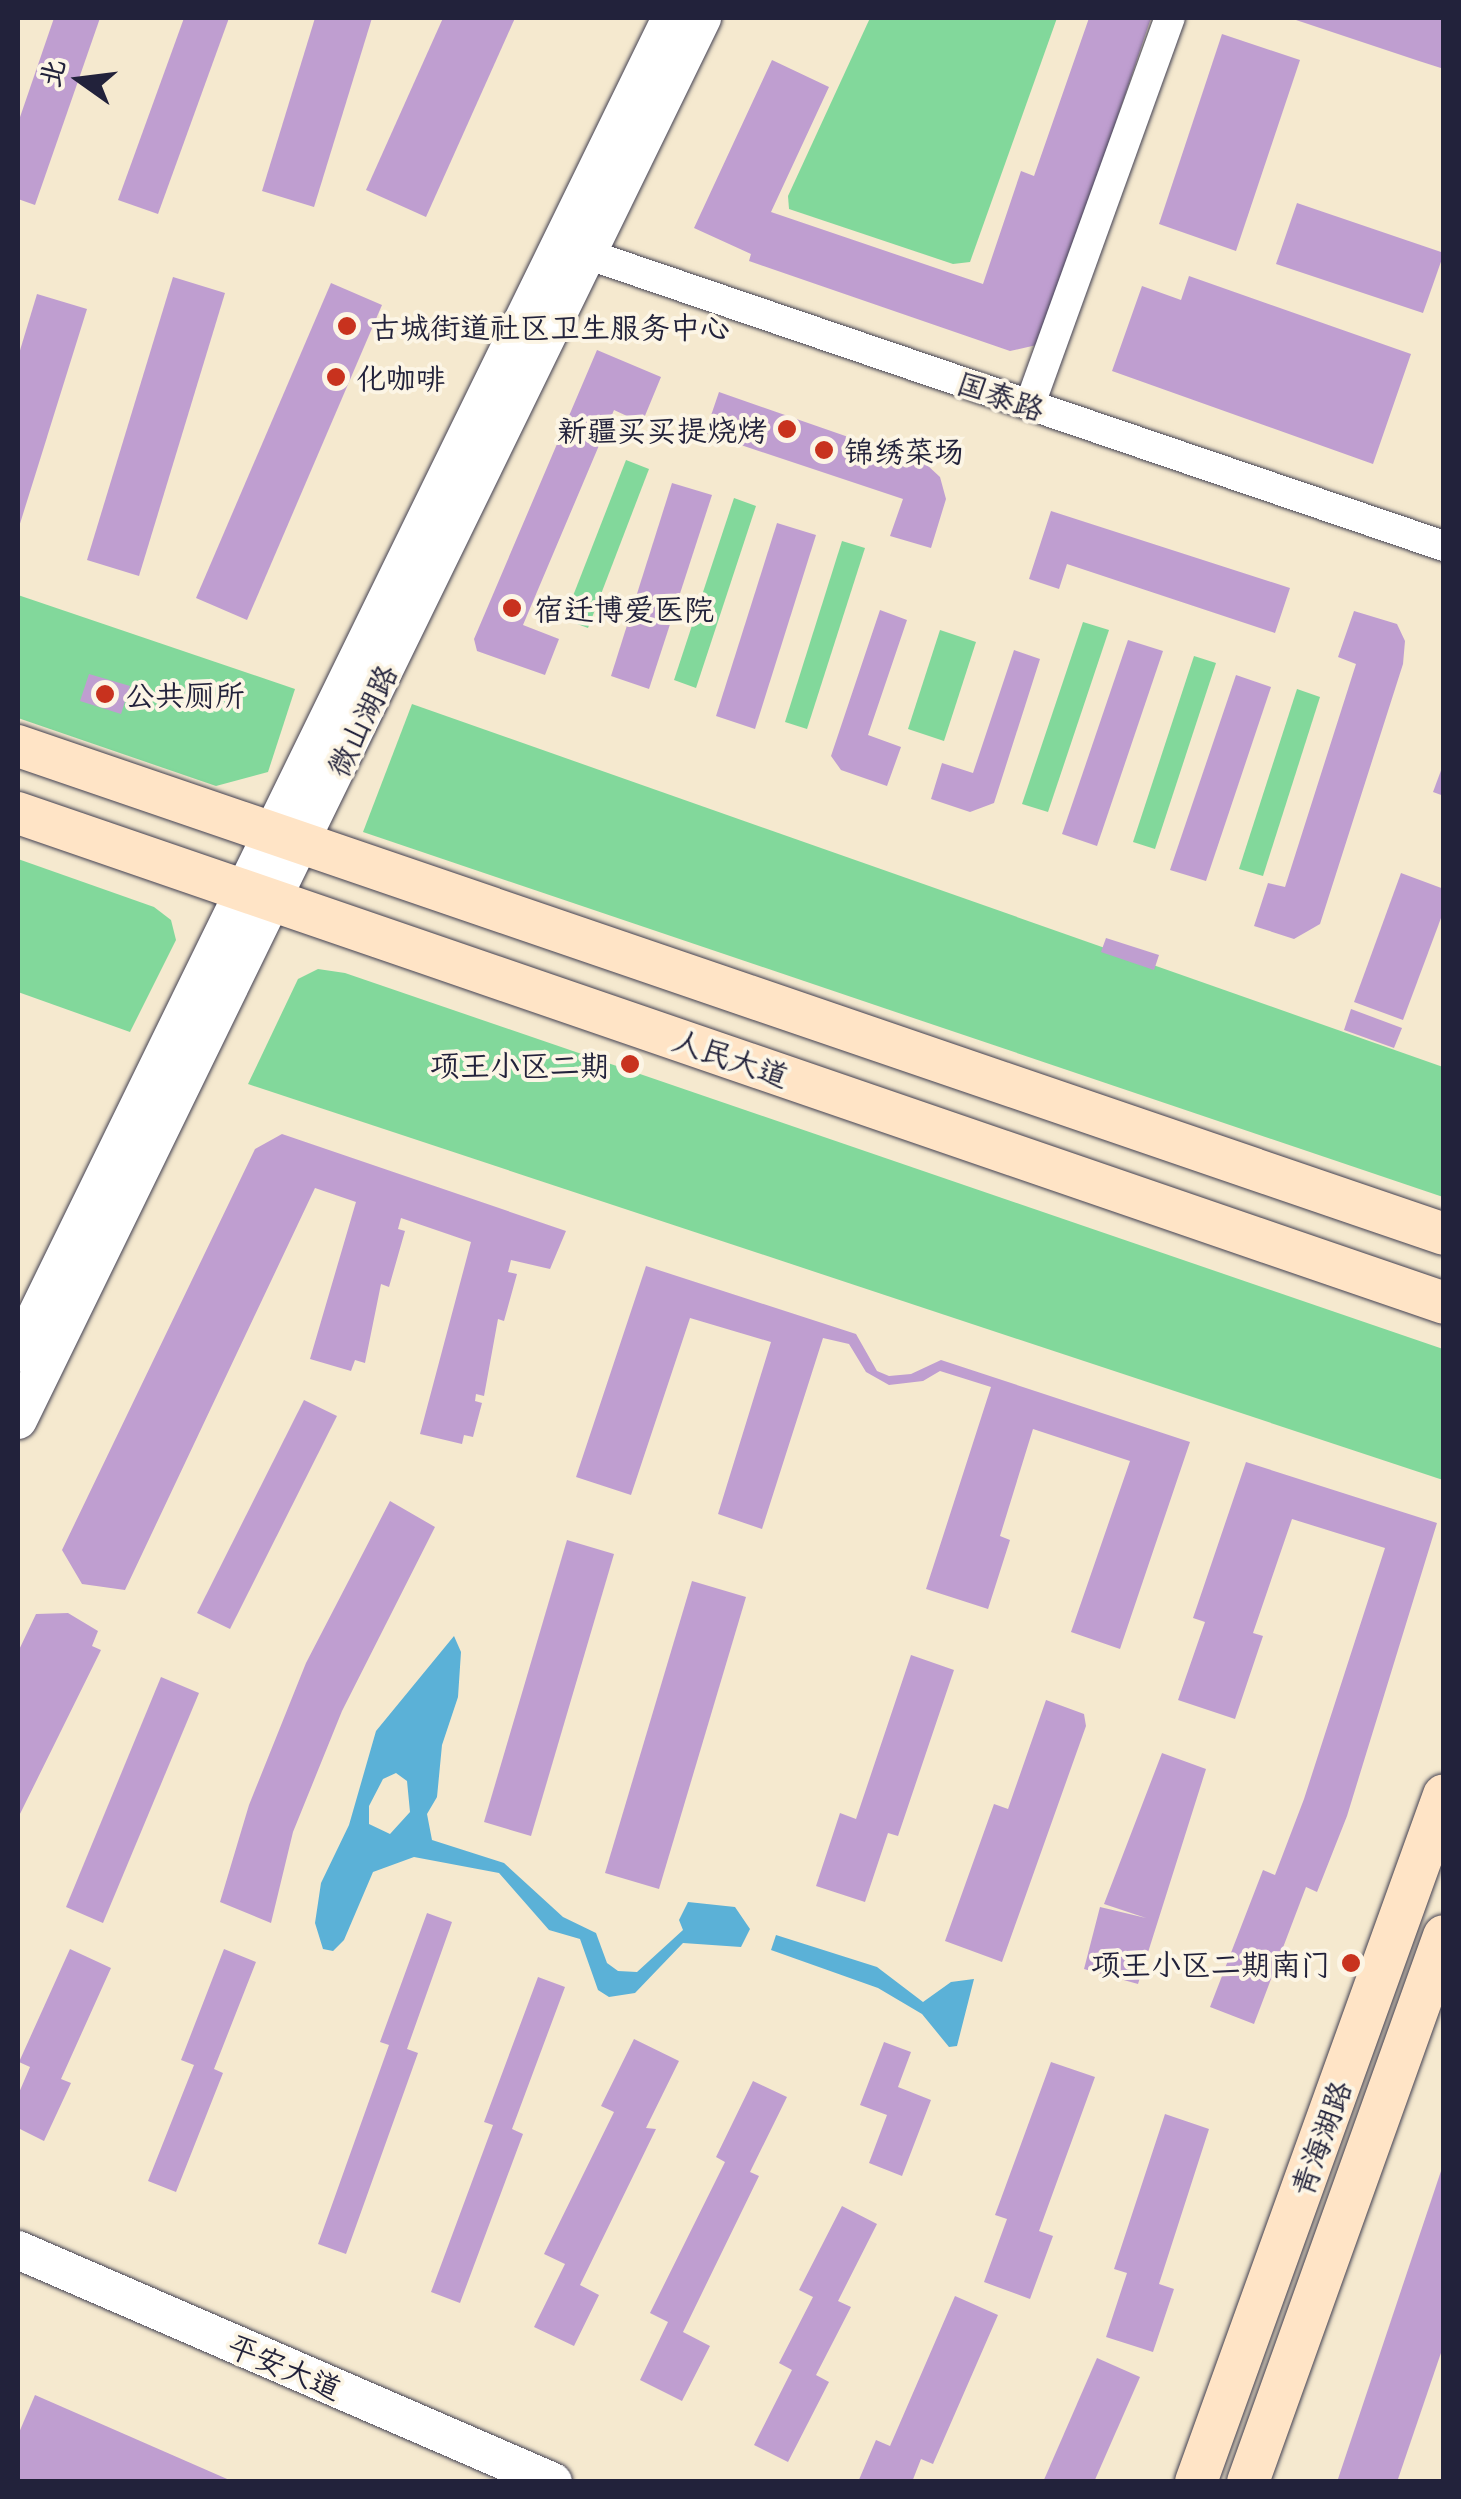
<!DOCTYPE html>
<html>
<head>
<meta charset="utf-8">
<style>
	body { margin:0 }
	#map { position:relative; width:1461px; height:2499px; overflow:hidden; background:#f5e9cf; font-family:Mali,"LXGW WenKai TC",sans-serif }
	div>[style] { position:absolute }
	.green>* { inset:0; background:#82d89b }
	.water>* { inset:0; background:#5bb1d7 }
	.building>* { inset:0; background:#bf9ed0 }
	.roads { filter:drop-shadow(0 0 2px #424051) drop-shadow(0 0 2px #424051) }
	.minor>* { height:30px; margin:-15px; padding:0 15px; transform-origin:15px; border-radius:15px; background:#fff }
	.tertiary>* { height:38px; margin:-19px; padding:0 19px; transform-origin:19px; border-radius:19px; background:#fff }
	.secondary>* { height:42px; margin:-21px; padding:0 21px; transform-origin:21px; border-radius:21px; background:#ffe4c6 }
	.dots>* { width:28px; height:28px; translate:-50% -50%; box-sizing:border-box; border:5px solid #fcf5e5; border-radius:50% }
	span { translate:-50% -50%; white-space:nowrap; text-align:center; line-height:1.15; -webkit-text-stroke:8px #fcf5e5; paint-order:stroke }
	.poi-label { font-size:30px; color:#22223b }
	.left { translate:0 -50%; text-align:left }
	.right { translate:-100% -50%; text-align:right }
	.street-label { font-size:30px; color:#22223b }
	.frame { position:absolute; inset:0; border:20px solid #22223b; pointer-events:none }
	.north { position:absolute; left:30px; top:30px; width:100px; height:100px; -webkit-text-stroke:8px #fcf5e5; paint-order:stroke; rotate:284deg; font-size:28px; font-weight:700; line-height:40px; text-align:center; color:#22223b }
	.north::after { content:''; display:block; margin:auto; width:35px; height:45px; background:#22223b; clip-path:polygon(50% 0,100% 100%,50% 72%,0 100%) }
</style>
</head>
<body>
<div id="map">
	<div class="green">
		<div style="clip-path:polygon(870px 18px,1057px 18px,970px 262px,953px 264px,789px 209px,788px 196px)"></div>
		<div style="clip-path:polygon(626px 460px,649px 469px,588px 628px,564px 619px)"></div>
		<div style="clip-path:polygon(734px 498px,756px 506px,696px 688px,674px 680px)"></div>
		<div style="clip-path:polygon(842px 541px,865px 548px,807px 729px,785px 722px)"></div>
		<div style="clip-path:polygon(18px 595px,295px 689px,268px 772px,216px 786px,18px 718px)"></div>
		<div style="clip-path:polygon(1083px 622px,1109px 630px,1048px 812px,1022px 804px)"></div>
		<div style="clip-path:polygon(940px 630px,976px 642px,944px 741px,908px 729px)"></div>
		<div style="clip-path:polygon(1194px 656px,1216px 663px,1155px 849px,1133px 842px)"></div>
		<div style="clip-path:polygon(1297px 689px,1320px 697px,1263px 876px,1239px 869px)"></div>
		<div style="clip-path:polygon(412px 704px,1443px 1067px,1443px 1197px,363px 832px)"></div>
		<div style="clip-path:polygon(18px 859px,154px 907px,171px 920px,176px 940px,130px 1032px,18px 992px)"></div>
		<div style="clip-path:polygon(318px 969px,345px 973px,1443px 1349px,1443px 1480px,248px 1084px,298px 979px)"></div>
	</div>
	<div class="water">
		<div style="clip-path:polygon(evenodd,454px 1636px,461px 1652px,458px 1697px,442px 1745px,437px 1797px,427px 1814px,432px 1840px,504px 1863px,563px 1917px,596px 1933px,607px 1963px,618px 1971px,637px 1972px,683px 1930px,679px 1920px,688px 1902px,735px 1907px,750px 1929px,741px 1947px,683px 1943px,635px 1993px,609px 1997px,598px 1990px,580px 1939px,549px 1930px,499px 1873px,414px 1857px,373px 1872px,344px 1940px,333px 1951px,323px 1949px,315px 1923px,321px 1883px,349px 1825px,376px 1731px,454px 1636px,396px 1773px,407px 1781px,410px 1812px,390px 1834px,369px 1824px,369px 1806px,383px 1779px,396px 1773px)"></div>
		<div style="clip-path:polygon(776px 1935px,877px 1967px,923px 2002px,951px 1982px,974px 1979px,957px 2046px,949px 2047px,922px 2014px,878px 1988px,771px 1950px)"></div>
	</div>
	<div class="building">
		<div style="clip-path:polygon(54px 18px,100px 18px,35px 205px,18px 199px,18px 123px)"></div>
		<div style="clip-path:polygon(184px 18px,229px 18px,158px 214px,118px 200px)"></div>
		<div style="clip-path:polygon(315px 18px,372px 18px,314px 207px,262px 191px)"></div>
		<div style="clip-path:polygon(443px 18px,515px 18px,426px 217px,366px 190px)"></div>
		<div style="clip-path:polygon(1089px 18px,1151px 18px,1041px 344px,1010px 351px,749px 261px,751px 254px,694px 228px,772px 60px,829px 87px,771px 212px,983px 284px,1021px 171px,1034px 176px)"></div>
		<div style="clip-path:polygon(1290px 18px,1444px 18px,1444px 69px,1419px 61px)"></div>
		<div style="clip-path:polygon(1222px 34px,1300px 60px,1236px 251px,1159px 224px)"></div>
		<div style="clip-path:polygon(1297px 203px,1444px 253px,1423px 313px,1276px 264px)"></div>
		<div style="clip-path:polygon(1189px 276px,1411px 354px,1373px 464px,1112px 371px,1142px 286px,1181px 300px)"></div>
		<div style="clip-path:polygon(173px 277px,225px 293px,139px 576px,87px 560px)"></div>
		<div style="clip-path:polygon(331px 283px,382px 305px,247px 620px,196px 598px)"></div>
		<div style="clip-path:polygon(37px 294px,87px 309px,18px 530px,18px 357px)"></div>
		<div style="clip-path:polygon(597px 350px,661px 377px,642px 423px,614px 410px,523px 625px,559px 639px,545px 675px,477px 651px,474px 639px)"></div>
		<div style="clip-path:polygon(719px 392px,926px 464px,940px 477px,946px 499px,931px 548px,890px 536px,903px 499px,705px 433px)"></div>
		<div style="clip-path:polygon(672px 483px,712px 495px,649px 689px,611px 676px)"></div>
		<div style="clip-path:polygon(1051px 511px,1290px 588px,1275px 633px,1067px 564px,1059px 589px,1029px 579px)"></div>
		<div style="clip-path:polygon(777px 523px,816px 535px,755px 729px,716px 716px)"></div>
		<div style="clip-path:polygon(880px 610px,907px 620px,868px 735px,901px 747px,887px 786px,841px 770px,831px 756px)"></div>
		<div style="clip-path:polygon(1354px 611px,1397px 624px,1405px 641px,1403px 664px,1320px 924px,1294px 939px,1254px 926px,1268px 883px,1285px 887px,1356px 664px,1338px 657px)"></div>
		<div style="clip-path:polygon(1128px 640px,1163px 651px,1097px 846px,1062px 834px)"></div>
		<div style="clip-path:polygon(1014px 650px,1040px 659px,994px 803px,970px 812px,931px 799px,942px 763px,973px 773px)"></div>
		<div style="clip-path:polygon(89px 674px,130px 686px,121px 714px,80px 701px)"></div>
		<div style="clip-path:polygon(1236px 675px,1271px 687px,1206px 881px,1170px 870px)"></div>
		<div style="clip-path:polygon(1443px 765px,1444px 765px,1444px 796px,1433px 792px)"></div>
		<div style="clip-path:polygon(1401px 873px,1444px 889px,1444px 910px,1403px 1020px,1354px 1002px)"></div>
		<div style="clip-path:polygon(1106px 938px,1159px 955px,1154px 970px,1101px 952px)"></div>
		<div style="clip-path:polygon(1351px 1009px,1402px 1028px,1394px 1048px,1344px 1030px)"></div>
		<div style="clip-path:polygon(282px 1134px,566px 1231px,550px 1269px,511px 1260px,508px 1272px,517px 1274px,504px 1321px,498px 1319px,484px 1396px,476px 1394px,475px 1401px,482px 1403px,473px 1437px,464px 1435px,462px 1444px,420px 1434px,471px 1242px,401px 1218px,398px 1229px,405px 1231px,389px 1287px,381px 1284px,365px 1363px,355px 1360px,351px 1371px,310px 1359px,356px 1202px,315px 1188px,125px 1590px,82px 1584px,62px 1550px,255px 1149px)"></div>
		<div style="clip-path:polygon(646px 1266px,856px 1334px,877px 1371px,889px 1376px,911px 1374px,941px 1360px,1190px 1442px,1120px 1649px,1071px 1632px,1130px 1461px,1033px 1429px,1000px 1536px,1010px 1540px,988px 1609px,926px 1589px,991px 1387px,940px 1371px,923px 1381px,889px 1385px,866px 1372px,849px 1344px,823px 1338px,762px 1529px,718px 1514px,771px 1342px,690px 1318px,631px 1495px,576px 1477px)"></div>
		<div style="clip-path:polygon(304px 1400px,337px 1416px,230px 1629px,197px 1613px)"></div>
		<div style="clip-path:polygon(1246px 1462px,1437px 1523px,1347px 1816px,1317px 1892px,1306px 1887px,1254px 2024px,1210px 2007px,1263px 1870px,1275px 1875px,1304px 1799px,1385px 1548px,1292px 1519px,1253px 1633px,1263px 1636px,1235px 1719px,1178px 1700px,1205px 1622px,1193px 1618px)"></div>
		<div style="clip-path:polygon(390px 1501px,435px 1527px,342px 1711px,293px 1832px,271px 1923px,220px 1902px,249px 1805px,306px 1663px)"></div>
		<div style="clip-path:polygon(567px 1540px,614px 1554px,531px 1836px,484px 1822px)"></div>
		<div style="clip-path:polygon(692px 1581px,746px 1597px,659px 1889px,605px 1873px)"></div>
		<div style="clip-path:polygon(68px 1613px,98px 1631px,92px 1646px,101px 1650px,18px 1818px,18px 1652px,36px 1614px)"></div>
		<div style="clip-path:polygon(911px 1655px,954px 1670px,898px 1836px,888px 1833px,865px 1902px,816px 1886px,840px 1813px,856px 1819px)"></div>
		<div style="clip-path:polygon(161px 1677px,199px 1693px,103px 1923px,66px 1907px)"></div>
		<div style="clip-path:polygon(1046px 1700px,1084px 1714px,1086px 1726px,1002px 1962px,945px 1941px,994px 1804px,1008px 1809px)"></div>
		<div style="clip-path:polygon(1162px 1753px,1206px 1769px,1138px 1984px,1084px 1969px,1100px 1907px,1146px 1918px,1104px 1904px)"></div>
		<div style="clip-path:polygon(427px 1913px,452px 1922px,407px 2049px,418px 2053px,346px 2254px,318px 2244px,389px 2045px,380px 2042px)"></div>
		<div style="clip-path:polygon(70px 1949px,111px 1968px,61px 2079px,71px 2083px,44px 2141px,18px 2128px,18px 2095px,30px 2067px,19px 2062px)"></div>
		<div style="clip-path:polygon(224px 1949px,256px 1962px,214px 2069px,223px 2073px,176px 2192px,148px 2181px,194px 2065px,181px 2060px)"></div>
		<div style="clip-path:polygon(538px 1977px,565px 1987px,512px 2129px,523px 2134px,460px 2303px,431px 2292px,493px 2125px,484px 2122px)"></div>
		<div style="clip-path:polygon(634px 2039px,679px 2061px,646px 2128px,656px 2129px,580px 2285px,599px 2295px,574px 2346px,534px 2327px,565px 2264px,544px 2254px,614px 2112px,601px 2106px)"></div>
		<div style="clip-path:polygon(884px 2042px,911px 2052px,898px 2087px,931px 2100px,902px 2176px,869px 2163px,887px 2115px,860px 2105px)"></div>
		<div style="clip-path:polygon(1051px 2062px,1095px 2077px,1039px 2231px,1053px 2236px,1030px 2299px,984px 2282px,1007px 2219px,995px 2215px)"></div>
		<div style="clip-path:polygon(753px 2081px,787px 2097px,750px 2172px,759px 2176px,683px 2332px,710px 2346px,682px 2401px,640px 2380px,668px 2322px,650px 2313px,725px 2162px,716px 2157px)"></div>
		<div style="clip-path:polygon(1165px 2114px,1209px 2129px,1159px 2284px,1174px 2289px,1153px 2352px,1106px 2337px,1127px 2273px,1114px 2269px)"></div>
		<div style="clip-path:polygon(1443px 2165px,1444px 2344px,1397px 2482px,1337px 2482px)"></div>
		<div style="clip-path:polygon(842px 2206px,877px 2224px,838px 2301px,851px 2307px,816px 2375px,829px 2382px,788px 2462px,754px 2445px,792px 2370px,779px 2363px,813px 2297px,799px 2290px)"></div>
		<div style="clip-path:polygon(955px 2296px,998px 2315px,933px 2464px,921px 2459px,912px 2482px,858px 2482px,876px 2440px,890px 2446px)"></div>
		<div style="clip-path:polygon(1097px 2358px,1140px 2377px,1094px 2482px,1043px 2482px)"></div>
		<div style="clip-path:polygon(35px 2395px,234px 2482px,18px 2482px,18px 2435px)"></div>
	</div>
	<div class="roads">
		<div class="minor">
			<div style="left:566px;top:247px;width:928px;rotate:18.81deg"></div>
			<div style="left:1030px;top:404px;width:411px;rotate:-70.1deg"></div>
		</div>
		<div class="tertiary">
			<div style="left:18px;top:1353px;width:1486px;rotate:-63.93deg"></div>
			<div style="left:18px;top:1420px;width:1560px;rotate:-63.99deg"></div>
			<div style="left:18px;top:2250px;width:583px;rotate:23.44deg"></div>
		</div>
		<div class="secondary">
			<div style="left:18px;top:746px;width:1507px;rotate:18.89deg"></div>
			<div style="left:18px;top:813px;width:1508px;rotate:18.96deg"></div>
			<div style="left:1196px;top:2482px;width:730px;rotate:-70.15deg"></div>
			<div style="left:1248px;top:2482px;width:580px;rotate:-70.25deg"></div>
		</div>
	</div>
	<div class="dots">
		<div style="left:347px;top:326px;background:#c8321e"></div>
		<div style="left:336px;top:377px;background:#c8321e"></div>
		<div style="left:787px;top:429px;background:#c8321e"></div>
		<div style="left:824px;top:450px;background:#c8321e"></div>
		<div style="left:512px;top:608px;background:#c8321e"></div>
		<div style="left:105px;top:694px;background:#c8321e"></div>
		<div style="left:630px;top:1064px;background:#c8321e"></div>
		<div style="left:1351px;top:1963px;background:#c8321e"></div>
	</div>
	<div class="poi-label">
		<span class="left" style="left:370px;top:326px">古城街道社区卫生服务中心</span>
		<span class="left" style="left:356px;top:377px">化咖啡</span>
		<span class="right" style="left:767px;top:429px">新疆买买提烧烤</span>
		<span class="left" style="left:844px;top:450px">锦绣菜场</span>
		<span class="left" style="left:534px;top:608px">宿迁博爱医院</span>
		<span class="left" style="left:125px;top:694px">公共厕所</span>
		<span class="right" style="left:610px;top:1064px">项王小区二期</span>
		<span class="right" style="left:1331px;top:1963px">项王小区二期南门</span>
	</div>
	<div class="street-label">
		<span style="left:1001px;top:395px;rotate:19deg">国泰路</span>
		<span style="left:361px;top:720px;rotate:-64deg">微山湖路</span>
		<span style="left:731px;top:1057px;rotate:19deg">人民大道</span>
		<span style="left:1320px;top:2138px;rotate:-70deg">青海湖路</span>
		<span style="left:285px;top:2366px;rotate:23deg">平安大道</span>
	</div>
	<div class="frame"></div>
	<div class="north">北</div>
</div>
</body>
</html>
